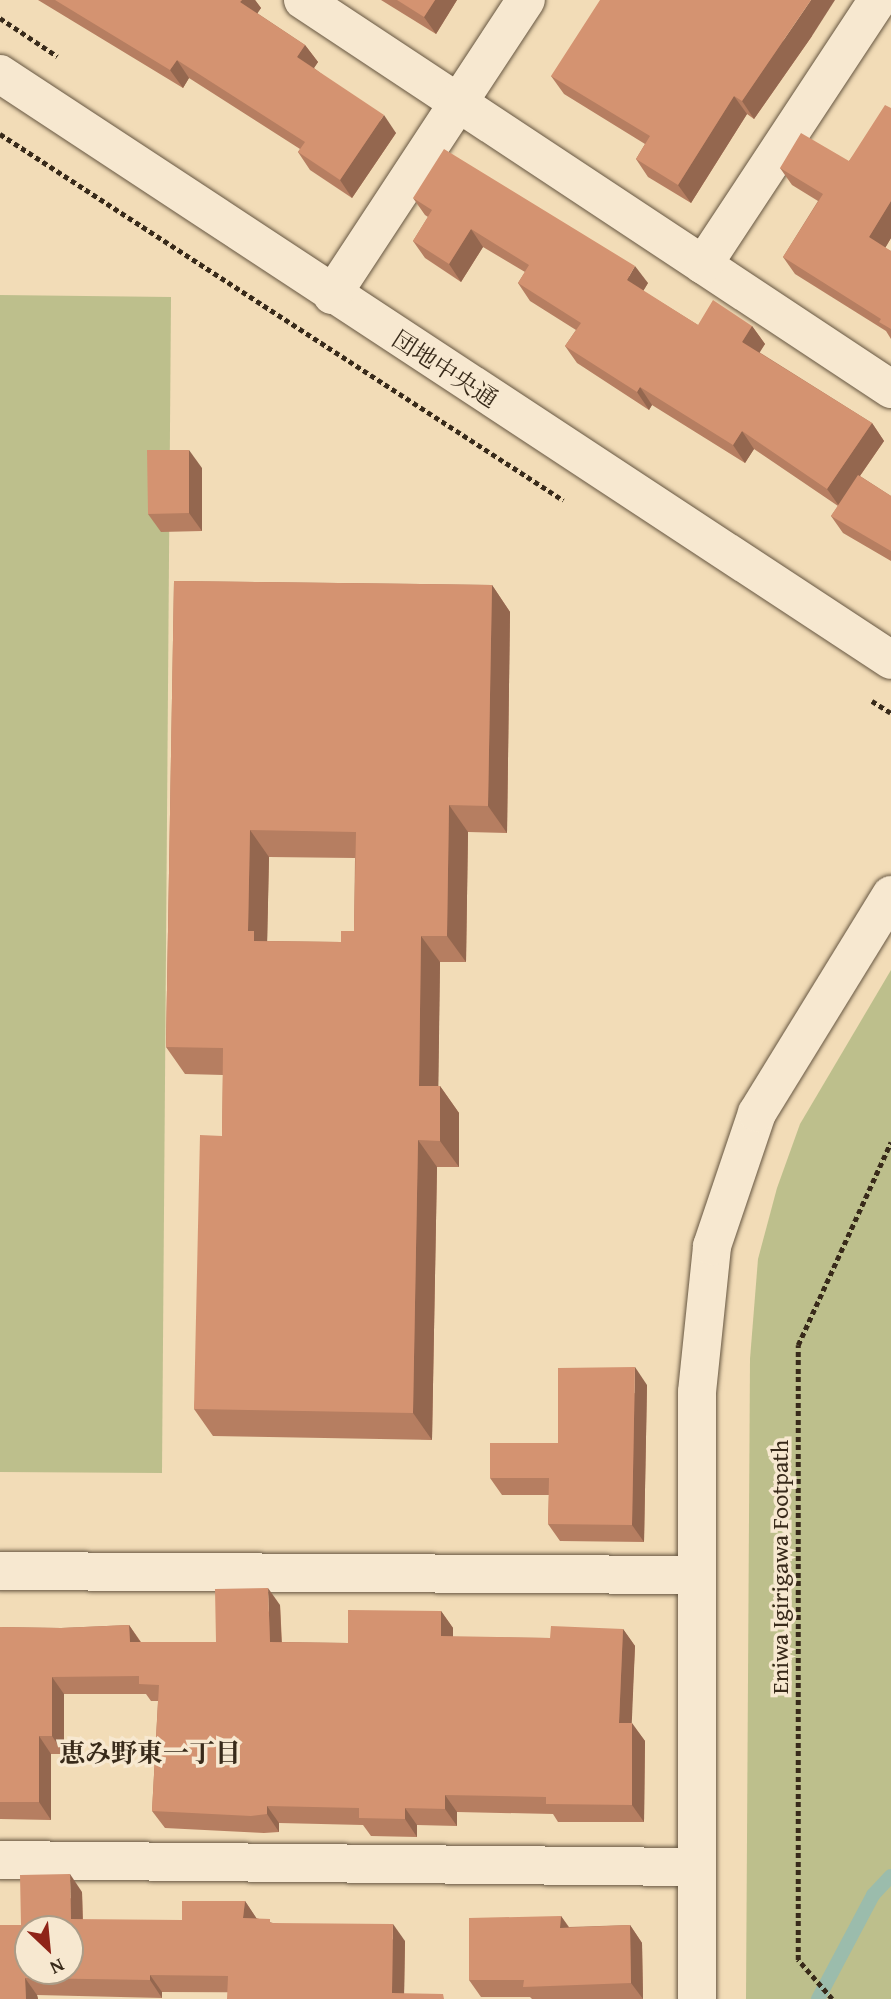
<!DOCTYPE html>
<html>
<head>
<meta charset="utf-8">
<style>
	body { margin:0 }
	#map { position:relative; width:891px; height:1999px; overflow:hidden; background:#f2dcb7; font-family:"Gentium Book Plus","Noto Serif JP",serif }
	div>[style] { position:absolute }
	.green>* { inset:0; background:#bdbf8c }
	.stream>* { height:14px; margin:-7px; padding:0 7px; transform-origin:7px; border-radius:7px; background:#9bbcac }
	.path>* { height:4.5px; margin-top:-2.25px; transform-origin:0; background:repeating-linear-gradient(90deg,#382a1a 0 5px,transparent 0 8.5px) }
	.roads { filter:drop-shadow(0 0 2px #665641) drop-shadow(0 0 2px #665641) }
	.minor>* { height:38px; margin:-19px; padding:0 19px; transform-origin:19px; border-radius:19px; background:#f7e8d0 }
	.wall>* { inset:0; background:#b67e61 }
	.shaded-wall>* { inset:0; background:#94674f }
	.building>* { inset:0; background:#d49371 }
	span { translate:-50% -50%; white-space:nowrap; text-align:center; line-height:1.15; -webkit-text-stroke:7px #f7e8d0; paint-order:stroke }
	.street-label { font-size:24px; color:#382a1a }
	.neighbourhood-label { font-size:26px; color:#382a1a; font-weight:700 }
	.north { position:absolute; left:14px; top:1915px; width:70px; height:70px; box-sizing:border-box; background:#f7e8d0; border:2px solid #ab9c87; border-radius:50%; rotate:154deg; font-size:19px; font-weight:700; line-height:28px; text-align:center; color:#382a1a }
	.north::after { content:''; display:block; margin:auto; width:24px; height:32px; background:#8f2418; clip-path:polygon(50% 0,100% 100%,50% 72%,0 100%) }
</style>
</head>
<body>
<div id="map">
	<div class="green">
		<div style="clip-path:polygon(0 295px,171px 297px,162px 1473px,0 1472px)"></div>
		<div style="clip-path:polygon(891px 970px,891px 1999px,746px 1999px,750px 1359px,758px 1259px,777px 1188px,800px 1124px)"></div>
	</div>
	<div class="stream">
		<div style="left:818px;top:1999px;width:118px;rotate:-62.1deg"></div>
		<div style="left:873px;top:1895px;width:26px;rotate:-47deg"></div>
	</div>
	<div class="path">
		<div style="left:0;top:18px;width:69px;rotate:33.7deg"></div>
		<div style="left:0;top:134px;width:672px;rotate:33.03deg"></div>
		<div style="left:872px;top:701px;width:22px;rotate:32deg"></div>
		<div style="left:832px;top:1999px;width:52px;rotate:-131.1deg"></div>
		<div style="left:798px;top:1960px;width:615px;rotate:-90deg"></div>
		<div style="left:798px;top:1345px;width:223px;rotate:-65.4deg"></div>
	</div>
	<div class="roads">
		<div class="minor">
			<div style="left:303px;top:0;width:705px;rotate:33.49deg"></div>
			<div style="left:0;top:74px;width:1066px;rotate:33.33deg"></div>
			<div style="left:703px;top:265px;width:318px;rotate:-56.6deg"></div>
			<div style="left:332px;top:295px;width:353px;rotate:-56.7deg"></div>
			<div style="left:0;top:1571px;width:696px;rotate:0.33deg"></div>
			<div style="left:0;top:1860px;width:697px;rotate:0.58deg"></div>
			<div style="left:697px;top:1999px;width:607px;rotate:-90deg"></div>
			<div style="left:697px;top:1392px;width:147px;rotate:-84.1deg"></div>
			<div style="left:712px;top:1246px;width:140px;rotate:-71.3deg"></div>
			<div style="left:757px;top:1113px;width:256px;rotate:-58.4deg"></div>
		</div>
	</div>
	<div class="wall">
		<div style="clip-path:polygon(38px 0,255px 0,261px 8px,257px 13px,305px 45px,318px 62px,314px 68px,396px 133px,352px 198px,310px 170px,298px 152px,300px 149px,189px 78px,183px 88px)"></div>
		<div style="clip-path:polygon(381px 0,457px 0,436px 34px)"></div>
		<div style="clip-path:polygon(812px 36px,754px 119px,747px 114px,691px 203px,648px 177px,636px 159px,645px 144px,564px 94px,551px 76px)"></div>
		<div style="clip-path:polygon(891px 108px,891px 238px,885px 248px,891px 251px,891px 339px,886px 331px,795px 274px,783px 257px,818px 201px,792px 185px,780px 168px,849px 161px)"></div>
		<div style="clip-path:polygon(413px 198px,648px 283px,643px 291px,698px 325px,752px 326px,765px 344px,759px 352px,872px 423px,884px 441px,860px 476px,891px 496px,891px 561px,843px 533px,831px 516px,838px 506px,754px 449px,745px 463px,652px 405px,649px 410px,577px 363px,565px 346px,576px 330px,530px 301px,518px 283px,525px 272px,483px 247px,461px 282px,425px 258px,413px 241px,428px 217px,425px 215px)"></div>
		<div style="clip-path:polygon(202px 468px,202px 531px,161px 532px,148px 514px)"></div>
		<div style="clip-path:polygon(evenodd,174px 581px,492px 585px,510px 612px,507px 833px,468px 832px,466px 962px,440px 962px,438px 1086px,440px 1086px,459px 1113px,459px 1167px,437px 1167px,432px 1440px,213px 1436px,194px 1409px,222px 1136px,223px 1075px,185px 1074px,166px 1047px,174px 581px,269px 857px,355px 858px,354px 931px,341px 942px,267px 941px,269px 857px)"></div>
		<div style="clip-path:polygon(647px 1385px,644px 1542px,560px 1541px,548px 1524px,549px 1495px,502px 1495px,490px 1478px,558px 1443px)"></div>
		<div style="clip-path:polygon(280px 1605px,282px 1642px,348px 1643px,441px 1611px,453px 1628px,453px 1637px,550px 1638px,623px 1629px,635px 1646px,631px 1723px,645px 1741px,644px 1822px,558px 1822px,553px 1814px,457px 1812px,457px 1826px,417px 1825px,417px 1837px,371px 1836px,363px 1825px,279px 1823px,279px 1832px,264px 1833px,165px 1828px,152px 1811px,158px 1701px,151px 1701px,146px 1694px,64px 1694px,64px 1754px,51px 1754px,51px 1820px,0 1819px,0 1627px,61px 1628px,129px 1625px,141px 1642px,216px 1642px)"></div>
		<div style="clip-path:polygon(82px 1892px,83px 1920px,182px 1920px,245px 1901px,256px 1918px,273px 1923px,405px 1941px,404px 1993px,162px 1992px,162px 1998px,37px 1995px,38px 1999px,0 1999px,21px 1925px)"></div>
		<div style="clip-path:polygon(561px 1916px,569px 1927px,630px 1925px,642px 1943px,643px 1999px,532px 1999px,530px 1997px,481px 1997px,469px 1980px)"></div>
	</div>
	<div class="shaded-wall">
		<div style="clip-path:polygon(242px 0,255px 0,261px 8px,253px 20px,240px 2px)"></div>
		<div style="clip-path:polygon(435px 0,457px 0,436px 34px,424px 17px)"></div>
		<div style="clip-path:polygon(811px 0,835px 0,812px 36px,754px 119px,742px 101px)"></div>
		<div style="clip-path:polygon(305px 45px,318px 62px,309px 75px,297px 57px)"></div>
		<div style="clip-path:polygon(177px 60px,189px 78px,183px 88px,170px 70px)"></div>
		<div style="clip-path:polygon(734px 96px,747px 114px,691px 203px,678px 185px)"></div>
		<div style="clip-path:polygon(384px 115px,396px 133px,352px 198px,340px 180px)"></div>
		<div style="clip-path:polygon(891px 201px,891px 238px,881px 255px,869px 237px)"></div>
		<div style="clip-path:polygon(471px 229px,483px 247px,461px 282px,449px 264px)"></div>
		<div style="clip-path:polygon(635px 266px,648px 283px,639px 298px,627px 280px)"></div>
		<div style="clip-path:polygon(752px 326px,765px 344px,755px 360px,742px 342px)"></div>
		<div style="clip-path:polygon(640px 387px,652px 405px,649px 410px,637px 392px)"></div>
		<div style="clip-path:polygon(872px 423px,884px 441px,839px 506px,827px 489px)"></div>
		<div style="clip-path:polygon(742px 431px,754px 449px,745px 463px,733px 445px)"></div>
		<div style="clip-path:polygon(189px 450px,202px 468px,202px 531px,189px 513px)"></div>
		<div style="clip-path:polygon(492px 585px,510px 612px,507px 833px,488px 806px)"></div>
		<div style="clip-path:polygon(449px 805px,468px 832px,466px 962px,447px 936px)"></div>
		<div style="clip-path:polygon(250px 830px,269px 857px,267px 949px,254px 941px,248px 931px)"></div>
		<div style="clip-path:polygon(421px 936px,440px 962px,438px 1113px,419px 1086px)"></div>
		<div style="clip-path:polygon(440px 1086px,459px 1113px,459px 1167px,440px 1141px)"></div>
		<div style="clip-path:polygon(418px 1140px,437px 1167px,432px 1440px,413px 1413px)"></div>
		<div style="clip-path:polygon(635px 1367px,647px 1385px,644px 1542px,632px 1525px)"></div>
		<div style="clip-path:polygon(268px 1588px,280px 1605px,282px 1659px,270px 1642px)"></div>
		<div style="clip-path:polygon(441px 1611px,453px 1628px,453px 1654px,441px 1636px)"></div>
		<div style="clip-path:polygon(129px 1625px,141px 1643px,130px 1642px)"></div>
		<div style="clip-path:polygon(623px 1629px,635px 1646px,631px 1741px,619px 1723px)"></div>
		<div style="clip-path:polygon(52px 1677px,64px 1694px,64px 1754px,52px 1736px)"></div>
		<div style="clip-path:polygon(632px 1723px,645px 1741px,644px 1822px,632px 1805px)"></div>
		<div style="clip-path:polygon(39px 1736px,51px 1754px,51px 1820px,39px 1802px)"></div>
		<div style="clip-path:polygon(445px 1795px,457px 1812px,457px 1826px,445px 1809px)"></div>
		<div style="clip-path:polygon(267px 1806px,279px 1823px,279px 1832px,267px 1814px)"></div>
		<div style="clip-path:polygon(405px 1808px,417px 1825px,417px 1837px,405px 1819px)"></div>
		<div style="clip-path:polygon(70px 1874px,82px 1892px,83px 1937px,71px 1919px)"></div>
		<div style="clip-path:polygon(245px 1901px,257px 1919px,243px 1918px)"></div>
		<div style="clip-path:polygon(561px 1916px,573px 1934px,560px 1928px)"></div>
		<div style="clip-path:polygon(393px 1924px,405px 1941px,404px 1999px,392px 1993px)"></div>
		<div style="clip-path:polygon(630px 1925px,642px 1943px,643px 1999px,631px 1983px)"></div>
		<div style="clip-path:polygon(150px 1975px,162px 1992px,162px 1998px,150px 1980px)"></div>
		<div style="clip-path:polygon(25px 1978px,37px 1995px,38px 1999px,26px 1999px)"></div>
	</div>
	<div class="building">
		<div style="clip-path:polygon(55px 0,242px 0,240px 2px,305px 45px,297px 57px,384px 115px,340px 180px,298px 152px,305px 142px,177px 60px,170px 70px)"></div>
		<div style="clip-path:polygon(397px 0,435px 0,424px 17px)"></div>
		<div style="clip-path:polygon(600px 0,811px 0,742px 101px,734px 96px,678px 185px,636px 159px,650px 136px,551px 76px)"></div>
		<div style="clip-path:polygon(885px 105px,891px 108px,891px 201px,869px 237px,891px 251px,891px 329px,879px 322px,881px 319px,783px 257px,823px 194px,780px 168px,801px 133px,849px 161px)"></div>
		<div style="clip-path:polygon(444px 149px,635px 266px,627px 280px,698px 325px,713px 300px,752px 326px,742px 342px,872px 423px,827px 489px,742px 431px,733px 445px,640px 387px,637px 392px,565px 346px,581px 323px,518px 283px,529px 265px,471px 229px,449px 264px,413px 241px,432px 210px,413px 198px)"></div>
		<div style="clip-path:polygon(147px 450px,189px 450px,189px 513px,148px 514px)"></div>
		<div style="clip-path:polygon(858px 475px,891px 496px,891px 551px,831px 516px)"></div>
		<div style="clip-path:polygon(evenodd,174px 581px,492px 585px,488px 806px,449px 805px,447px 936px,421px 936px,419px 1086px,440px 1086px,440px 1141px,418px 1140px,413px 1413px,194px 1409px,200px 1135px,222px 1136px,223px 1048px,166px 1047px,174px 581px,250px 830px,356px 832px,354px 931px,341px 931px,341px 942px,254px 941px,254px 931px,248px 931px,250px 830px)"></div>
		<div style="clip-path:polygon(635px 1367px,632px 1525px,548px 1524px,549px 1478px,490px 1478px,490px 1443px,558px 1443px,558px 1368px)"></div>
		<div style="clip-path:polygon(268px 1588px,270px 1642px,348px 1643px,348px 1610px,441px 1611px,441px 1636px,550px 1638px,551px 1626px,623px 1629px,619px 1723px,632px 1723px,632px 1805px,546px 1804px,546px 1797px,445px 1795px,445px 1809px,405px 1808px,405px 1819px,359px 1818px,359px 1808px,267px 1806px,267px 1814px,251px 1816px,152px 1811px,159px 1685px,139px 1684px,139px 1676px,52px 1677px,52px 1736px,39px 1736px,39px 1802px,0 1802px,0 1627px,61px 1628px,129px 1625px,130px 1642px,216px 1642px,215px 1589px)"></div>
		<div style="clip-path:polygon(evenodd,70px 1874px,71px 1919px,182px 1920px,182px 1901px,245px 1901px,243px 1918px,270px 1919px,270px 1923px,393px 1924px,392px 1993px,443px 1994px,444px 1999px,227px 1999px,228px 1976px,150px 1975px,150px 1980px,25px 1978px,26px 1999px,0 1999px,0 1925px,21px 1925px,20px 1875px,70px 1874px,28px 1929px,70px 1929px,70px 1971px,28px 1971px,28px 1929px)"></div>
		<div style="clip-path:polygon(561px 1916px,560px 1928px,630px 1925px,631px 1983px,523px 1987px,524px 1980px,469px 1980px,469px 1918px)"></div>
	</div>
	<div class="street-label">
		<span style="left:445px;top:369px;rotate:33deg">団地中央通</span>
		<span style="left:780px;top:1567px;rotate:-90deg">Eniwa Igirigawa Footpath</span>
	</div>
	<div class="neighbourhood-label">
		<span style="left:150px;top:1753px">恵み野東一丁目</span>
	</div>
	<div class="north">N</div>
</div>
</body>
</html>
